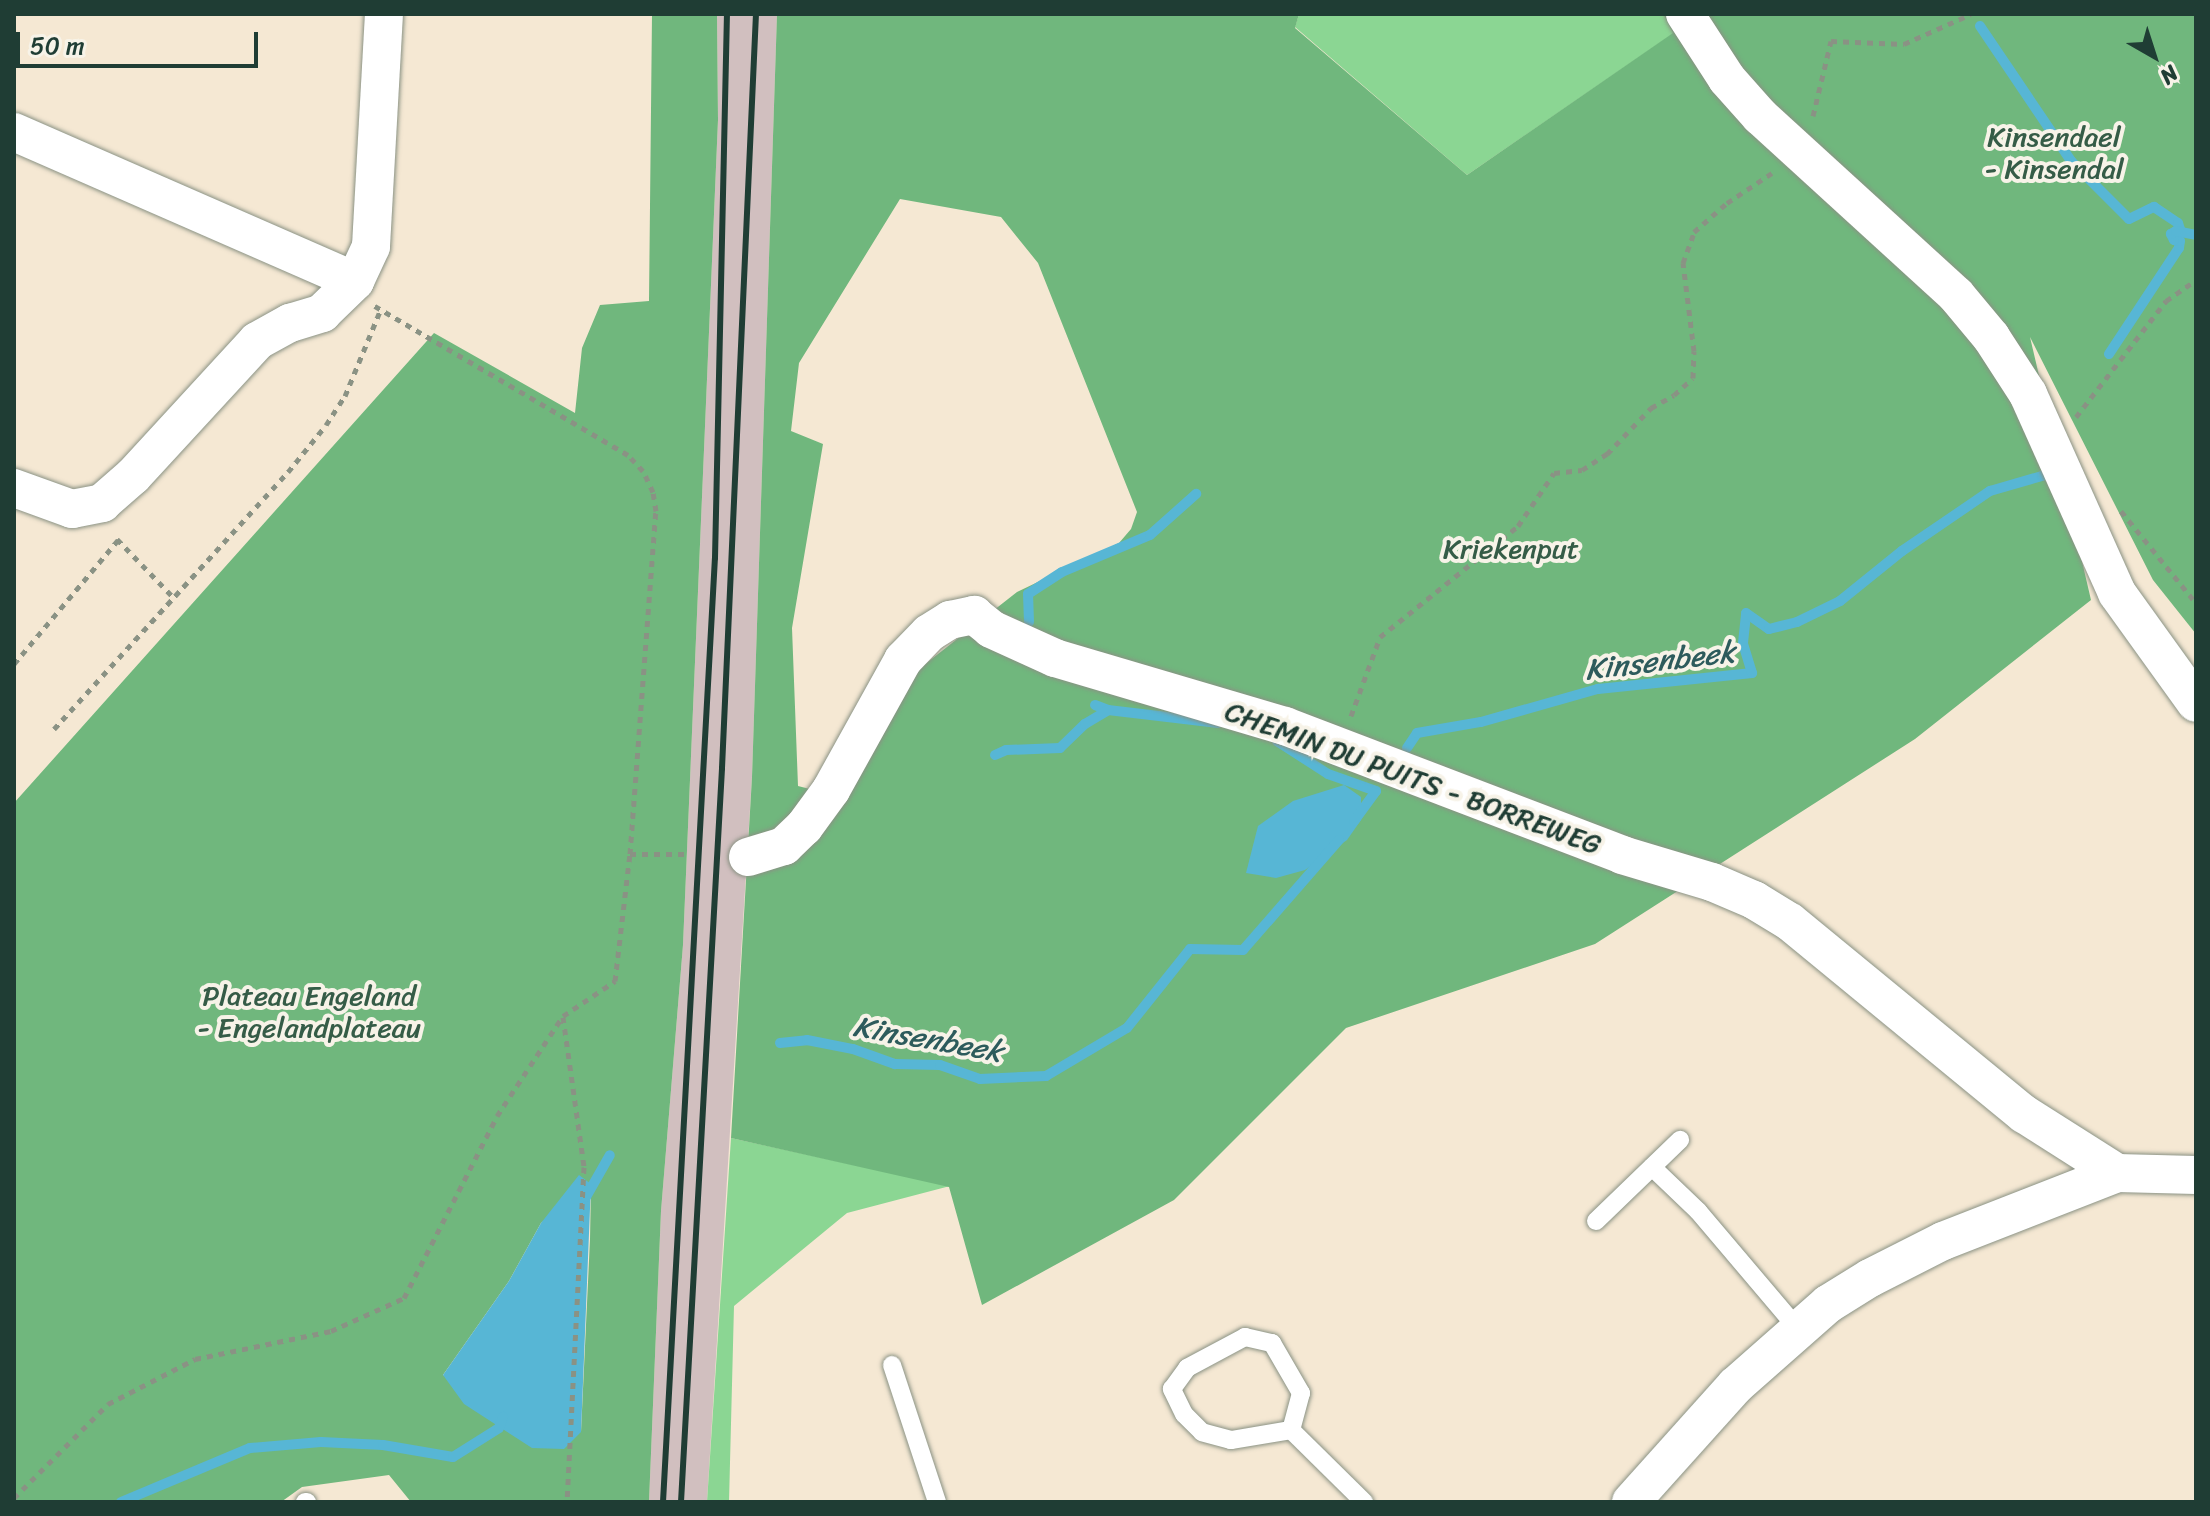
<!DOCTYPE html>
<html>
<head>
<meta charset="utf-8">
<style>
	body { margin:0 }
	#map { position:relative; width:2210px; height:1516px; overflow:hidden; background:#f5e8d3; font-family:Sriracha,sans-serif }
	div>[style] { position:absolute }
	.industrial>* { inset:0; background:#d1bfbf }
	.green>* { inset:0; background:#8bd693 }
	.forest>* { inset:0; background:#70b77d }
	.water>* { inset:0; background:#57b6d5 }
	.stream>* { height:10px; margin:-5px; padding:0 5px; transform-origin:5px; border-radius:5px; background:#57b6d5 }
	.path>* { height:5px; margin-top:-2.5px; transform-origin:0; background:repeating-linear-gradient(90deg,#8a9284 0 6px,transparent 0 12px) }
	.roads { filter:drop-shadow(0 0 2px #8a9284) drop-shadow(0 0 2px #8a9284) }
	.service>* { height:18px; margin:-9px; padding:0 9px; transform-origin:9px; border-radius:9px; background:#fff }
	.minor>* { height:38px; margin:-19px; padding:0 19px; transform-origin:19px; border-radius:19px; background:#fff }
	.rail>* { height:6px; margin:-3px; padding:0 3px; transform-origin:3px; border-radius:3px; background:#1f3d34 }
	span { translate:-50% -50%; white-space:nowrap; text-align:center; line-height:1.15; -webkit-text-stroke:8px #f7f3e8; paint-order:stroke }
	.park-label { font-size:28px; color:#355c47 }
	.street-label { font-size:28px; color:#1f3d34 }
	.water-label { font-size:30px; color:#2d5b5c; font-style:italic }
	.frame { position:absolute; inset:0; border:16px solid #1f3d34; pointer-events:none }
	.north { position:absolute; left:2114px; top:16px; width:80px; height:80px; -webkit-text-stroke:6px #f7f3e8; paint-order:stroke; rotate:141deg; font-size:22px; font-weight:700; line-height:32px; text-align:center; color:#1f3d34 }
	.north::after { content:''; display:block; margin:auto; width:28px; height:36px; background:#1f3d34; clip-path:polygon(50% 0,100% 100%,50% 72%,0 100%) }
	.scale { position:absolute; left:16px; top:32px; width:242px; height:36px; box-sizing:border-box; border:4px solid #1f3d34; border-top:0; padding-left:10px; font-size:24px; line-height:28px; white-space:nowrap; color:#1f3d34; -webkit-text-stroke:6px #f7f3e8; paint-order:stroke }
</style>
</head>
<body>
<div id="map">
	<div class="industrial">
		<div style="clip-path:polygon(717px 14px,777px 14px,752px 777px,707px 1502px,649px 1502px,661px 1211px,683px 945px,718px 120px)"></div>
	</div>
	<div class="green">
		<div style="clip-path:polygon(1299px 14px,1663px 14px,1674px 33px,1467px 175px,1295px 27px)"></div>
		<div style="clip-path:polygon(731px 1138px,950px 1186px,847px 1213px,734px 1306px,729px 1502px,707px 1502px)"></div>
	</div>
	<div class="forest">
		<div style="clip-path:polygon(evenodd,652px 14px,717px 14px,718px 120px,683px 945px,661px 1211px,649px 1502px,411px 1502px,389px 1475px,302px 1487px,281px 1502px,14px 1502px,14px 803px,434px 333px,575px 413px,582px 348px,600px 305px,649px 301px,652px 14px,591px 1184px,590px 1239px,581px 1432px,443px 1375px,509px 1281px,541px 1223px,591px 1184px)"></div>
		<div style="clip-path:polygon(evenodd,777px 14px,1299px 14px,1295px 28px,1467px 175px,1673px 33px,1663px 14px,2196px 14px,2196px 634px,2153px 580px,2030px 337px,2091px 600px,1915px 739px,1595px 944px,1346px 1028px,1174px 1200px,982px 1305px,949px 1187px,731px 1138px,752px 777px,777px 14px,900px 199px,1001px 217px,1038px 263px,1137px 512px,1131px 529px,1119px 543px,1017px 592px,910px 676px,841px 797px,798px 786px,792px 628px,823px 444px,791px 431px,799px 363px,900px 199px)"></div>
	</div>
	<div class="water">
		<div style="clip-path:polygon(1344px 785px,1361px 797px,1361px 820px,1347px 840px,1305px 870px,1276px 878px,1246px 873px,1258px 826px,1293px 801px)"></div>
		<div style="clip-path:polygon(579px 1175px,591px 1184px,581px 1432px,564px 1449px,532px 1448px,464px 1404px,443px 1375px,509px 1281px,541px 1223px)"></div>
	</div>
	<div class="stream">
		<div style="left:1980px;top:26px;width:163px;rotate:56deg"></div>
		<div style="left:2071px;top:161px;width:82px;rotate:45deg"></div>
		<div style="left:2129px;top:219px;width:28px;rotate:-26deg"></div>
		<div style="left:2154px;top:207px;width:29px;rotate:34deg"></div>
		<div style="left:2178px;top:223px;width:9px;rotate:72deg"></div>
		<div style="left:2109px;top:354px;width:127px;rotate:-56.6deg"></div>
		<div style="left:2179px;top:248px;width:7px;rotate:-82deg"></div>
		<div style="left:2180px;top:241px;width:6px;rotate:-171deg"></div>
		<div style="left:2174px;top:240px;width:7px;rotate:-117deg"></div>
		<div style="left:2171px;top:234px;width:6px;rotate:-31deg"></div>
		<div style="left:2176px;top:231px;width:20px;rotate:11deg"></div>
		<div style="left:1029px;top:622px;width:28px;rotate:-92deg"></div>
		<div style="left:1028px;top:594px;width:40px;rotate:-32.9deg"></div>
		<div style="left:1062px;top:572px;width:95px;rotate:-22.8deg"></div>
		<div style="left:1150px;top:535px;width:62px;rotate:-41.7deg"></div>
		<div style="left:1095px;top:705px;width:14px;rotate:21deg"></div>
		<div style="left:1108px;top:710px;width:111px;rotate:6.7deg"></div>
		<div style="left:1277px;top:741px;width:61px;rotate:32.9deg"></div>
		<div style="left:1328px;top:774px;width:51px;rotate:19.5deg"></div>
		<div style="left:1376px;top:791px;width:37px;rotate:126deg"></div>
		<div style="left:1407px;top:748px;width:18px;rotate:-56deg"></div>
		<div style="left:1417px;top:733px;width:65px;rotate:-9.8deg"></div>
		<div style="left:1481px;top:722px;width:122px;rotate:-15.8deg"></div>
		<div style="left:1598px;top:689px;width:155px;rotate:-5.9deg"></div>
		<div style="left:1752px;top:673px;width:31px;rotate:-107deg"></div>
		<div style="left:1743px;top:643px;width:30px;rotate:-84deg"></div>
		<div style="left:1746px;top:613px;width:28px;rotate:35deg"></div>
		<div style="left:1769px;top:629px;width:29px;rotate:-14deg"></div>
		<div style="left:1797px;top:622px;width:48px;rotate:-26deg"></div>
		<div style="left:1840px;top:601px;width:80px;rotate:-38.9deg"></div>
		<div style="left:1902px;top:551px;width:107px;rotate:-34.3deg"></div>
		<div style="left:1990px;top:491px;width:54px;rotate:-16.1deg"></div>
		<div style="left:2042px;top:476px;width:12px;rotate:-31deg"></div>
		<div style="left:995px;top:755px;width:12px;rotate:-24deg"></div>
		<div style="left:1006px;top:750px;width:54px;rotate:-2.1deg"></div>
		<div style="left:1060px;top:748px;width:35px;rotate:-44deg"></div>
		<div style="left:1085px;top:724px;width:27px;rotate:-31deg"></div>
		<div style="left:780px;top:1043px;width:27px;rotate:-6deg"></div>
		<div style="left:807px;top:1040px;width:47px;rotate:11.1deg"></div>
		<div style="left:853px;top:1049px;width:45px;rotate:19.7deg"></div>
		<div style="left:895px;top:1064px;width:45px;rotate:1.3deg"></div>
		<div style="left:940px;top:1065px;width:42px;rotate:19.3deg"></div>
		<div style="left:980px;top:1079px;width:66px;rotate:-2.6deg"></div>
		<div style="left:1046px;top:1076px;width:94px;rotate:-30.7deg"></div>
		<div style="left:1127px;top:1028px;width:101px;rotate:-51.4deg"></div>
		<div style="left:1190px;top:949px;width:53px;rotate:1.1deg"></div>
		<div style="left:1243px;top:950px;width:146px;rotate:-48.9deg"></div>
		<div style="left:586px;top:1197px;width:48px;rotate:-60.3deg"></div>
		<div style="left:121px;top:1502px;width:140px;rotate:-22.7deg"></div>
		<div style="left:250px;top:1448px;width:71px;rotate:-4.8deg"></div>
		<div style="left:321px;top:1442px;width:62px;rotate:2.8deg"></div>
		<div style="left:383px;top:1445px;width:71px;rotate:9.7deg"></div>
		<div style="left:453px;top:1457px;width:54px;rotate:-32.2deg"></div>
		<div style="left:499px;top:1428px;width:12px;rotate:-70deg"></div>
	</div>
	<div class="path">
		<div style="left:1813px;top:116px;width:77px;rotate:-76.5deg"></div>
		<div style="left:1831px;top:41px;width:73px;rotate:2.4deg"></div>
		<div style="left:1904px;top:44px;width:73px;rotate:-24.1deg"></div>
		<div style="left:2076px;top:417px;width:147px;rotate:-52.2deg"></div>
		<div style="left:2166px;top:301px;width:37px;rotate:-35deg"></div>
		<div style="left:2121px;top:511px;width:119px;rotate:50.8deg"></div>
		<div style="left:117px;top:539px;width:79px;rotate:46deg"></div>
		<div style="left:14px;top:664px;width:162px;rotate:-50deg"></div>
		<div style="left:1351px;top:716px;width:84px;rotate:-69.8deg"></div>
		<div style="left:1380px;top:637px;width:177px;rotate:-38.8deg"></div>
		<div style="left:1518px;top:526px;width:64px;rotate:-55.8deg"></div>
		<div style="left:1554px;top:473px;width:28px;rotate:-6deg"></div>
		<div style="left:1582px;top:470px;width:30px;rotate:-33deg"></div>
		<div style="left:1607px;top:454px;width:64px;rotate:-46.3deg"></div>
		<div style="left:1651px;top:408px;width:26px;rotate:-29deg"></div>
		<div style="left:1674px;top:395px;width:25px;rotate:-42deg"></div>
		<div style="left:1693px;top:378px;width:27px;rotate:-88deg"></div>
		<div style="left:1694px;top:351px;width:89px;rotate:-97.1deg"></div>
		<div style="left:1683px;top:263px;width:33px;rotate:-70deg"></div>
		<div style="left:1694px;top:232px;width:44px;rotate:-41.3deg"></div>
		<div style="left:1727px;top:203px;width:54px;rotate:-33.7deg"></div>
		<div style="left:54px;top:729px;width:348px;rotate:-47.7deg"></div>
		<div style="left:288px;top:472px;width:60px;rotate:-51deg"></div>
		<div style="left:326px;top:425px;width:35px;rotate:-57deg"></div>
		<div style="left:345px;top:396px;width:92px;rotate:-67.6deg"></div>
		<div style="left:630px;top:854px;width:54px"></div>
		<div style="left:563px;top:1017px;width:151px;rotate:82deg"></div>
		<div style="left:584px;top:1167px;width:335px;rotate:92.9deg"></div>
		<div style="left:14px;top:1498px;width:133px;rotate:-45deg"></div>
		<div style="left:108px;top:1404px;width:98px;rotate:-27.3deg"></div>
		<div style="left:195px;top:1359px;width:139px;rotate:-11.6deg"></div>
		<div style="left:331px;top:1331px;width:80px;rotate:-24.3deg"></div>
		<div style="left:404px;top:1298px;width:204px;rotate:-62.9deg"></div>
		<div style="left:497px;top:1116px;width:120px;rotate:-56.6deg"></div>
		<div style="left:563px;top:1016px;width:63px;rotate:-33.9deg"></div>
		<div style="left:615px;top:981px;width:128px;rotate:-83.3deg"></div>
		<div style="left:630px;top:854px;width:344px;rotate:-85.7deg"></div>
		<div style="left:656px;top:511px;width:19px;rotate:-99deg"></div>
		<div style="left:653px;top:492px;width:23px;rotate:-115deg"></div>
		<div style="left:643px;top:471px;width:22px;rotate:-133deg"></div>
		<div style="left:628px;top:455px;width:294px;rotate:-149.5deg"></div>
	</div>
	<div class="roads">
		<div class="service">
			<div style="left:1652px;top:1167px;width:64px;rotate:43.7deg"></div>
			<div style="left:1698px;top:1211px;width:155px;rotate:49.7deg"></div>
			<div style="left:1596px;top:1221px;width:117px;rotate:-44deg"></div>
			<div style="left:1245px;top:1337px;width:28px;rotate:13deg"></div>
			<div style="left:1272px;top:1343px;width:58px;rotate:59.9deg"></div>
			<div style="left:1301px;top:1393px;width:38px;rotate:105deg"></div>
			<div style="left:1291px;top:1430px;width:61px;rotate:170.5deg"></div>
			<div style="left:1231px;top:1440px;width:30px;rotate:-165deg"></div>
			<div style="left:1202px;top:1432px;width:25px;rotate:-135deg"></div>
			<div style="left:1184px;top:1414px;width:28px;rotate:-116deg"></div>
			<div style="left:1172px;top:1389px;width:26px;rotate:-54deg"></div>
			<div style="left:1187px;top:1368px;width:66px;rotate:-28.1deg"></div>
			<div style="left:892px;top:1365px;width:144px;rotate:71.8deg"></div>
			<div style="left:1291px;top:1430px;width:103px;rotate:44.6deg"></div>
			<div style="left:305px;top:1502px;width:2px"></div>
		</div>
		<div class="minor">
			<div style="left:1685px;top:14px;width:77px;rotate:57.1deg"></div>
			<div style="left:1727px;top:79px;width:50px;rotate:48.3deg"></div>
			<div style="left:1760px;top:116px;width:265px;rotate:42.4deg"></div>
			<div style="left:1956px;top:295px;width:55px;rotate:50.2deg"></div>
			<div style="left:1991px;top:337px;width:68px;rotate:57deg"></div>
			<div style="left:2028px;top:394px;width:218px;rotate:65.9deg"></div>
			<div style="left:2117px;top:593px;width:135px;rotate:54.3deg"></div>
			<div style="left:14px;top:132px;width:372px;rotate:23.6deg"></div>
			<div style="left:14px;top:488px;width:62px;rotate:19.9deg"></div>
			<div style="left:72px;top:509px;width:31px;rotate:-11deg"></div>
			<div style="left:102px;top:503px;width:41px;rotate:-41.1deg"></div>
			<div style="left:133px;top:476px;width:183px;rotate:-47.4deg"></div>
			<div style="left:257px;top:341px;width:38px;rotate:-29deg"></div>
			<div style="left:290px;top:323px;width:34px;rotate:-17deg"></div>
			<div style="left:322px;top:313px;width:46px;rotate:-44.1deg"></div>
			<div style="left:355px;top:281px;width:38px;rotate:-65deg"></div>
			<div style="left:371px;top:246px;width:232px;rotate:-86.8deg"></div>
			<div style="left:748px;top:857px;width:38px;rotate:-17deg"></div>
			<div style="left:784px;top:846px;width:28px;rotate:-44deg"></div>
			<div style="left:804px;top:827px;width:46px;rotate:-53.9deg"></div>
			<div style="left:831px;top:790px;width:149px;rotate:-61deg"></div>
			<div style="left:903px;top:660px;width:37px;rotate:-46deg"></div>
			<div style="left:929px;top:633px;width:25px;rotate:-32deg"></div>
			<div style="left:950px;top:620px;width:25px;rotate:-12deg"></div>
			<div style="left:974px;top:615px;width:22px;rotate:39deg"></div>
			<div style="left:991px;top:629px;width:70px;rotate:24.4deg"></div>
			<div style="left:1055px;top:658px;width:240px;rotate:16.5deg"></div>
			<div style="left:1285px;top:726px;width:361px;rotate:20.9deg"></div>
			<div style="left:1622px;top:855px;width:94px;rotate:16.7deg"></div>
			<div style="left:1712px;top:882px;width:46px;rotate:23.2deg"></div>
			<div style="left:1754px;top:900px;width:42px;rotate:31.4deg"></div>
			<div style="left:1790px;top:922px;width:303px;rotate:39.4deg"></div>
			<div style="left:2024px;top:1114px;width:110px;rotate:32.4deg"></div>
			<div style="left:1631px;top:1502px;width:156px;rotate:-48.1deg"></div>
			<div style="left:1735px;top:1386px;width:124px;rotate:-41.4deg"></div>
			<div style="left:1828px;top:1304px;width:49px;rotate:-31.8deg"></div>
			<div style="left:1870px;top:1278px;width:82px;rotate:-26.9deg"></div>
			<div style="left:1943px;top:1241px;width:187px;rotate:-21.3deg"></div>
			<div style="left:2117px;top:1173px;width:79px;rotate:1.5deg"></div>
		</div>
	</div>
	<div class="rail">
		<div style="left:663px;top:1502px;width:945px;rotate:-86.85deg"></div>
		<div style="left:715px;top:558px;width:544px;rotate:-88.74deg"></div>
		<div style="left:681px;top:1502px;width:735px;rotate:-86.8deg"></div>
		<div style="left:722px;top:768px;width:755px;rotate:-87.42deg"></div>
	</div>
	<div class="park-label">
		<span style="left:2054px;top:153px">Kinsendael<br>- Kinsendal</span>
		<span style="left:1511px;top:549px">Kriekenput</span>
		<span style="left:309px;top:1012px">Plateau Engeland<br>- Engelandplateau</span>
	</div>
	<div class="street-label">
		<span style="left:1413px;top:778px;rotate:20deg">CHEMIN DU PUITS - BORREWEG</span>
	</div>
	<div class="water-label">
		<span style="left:1660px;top:661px;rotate:-7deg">Kinsenbeek</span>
		<span style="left:928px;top:1039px;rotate:10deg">Kinsenbeek</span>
	</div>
	<div class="frame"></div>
	<div class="north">N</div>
	<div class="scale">50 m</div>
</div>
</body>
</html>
